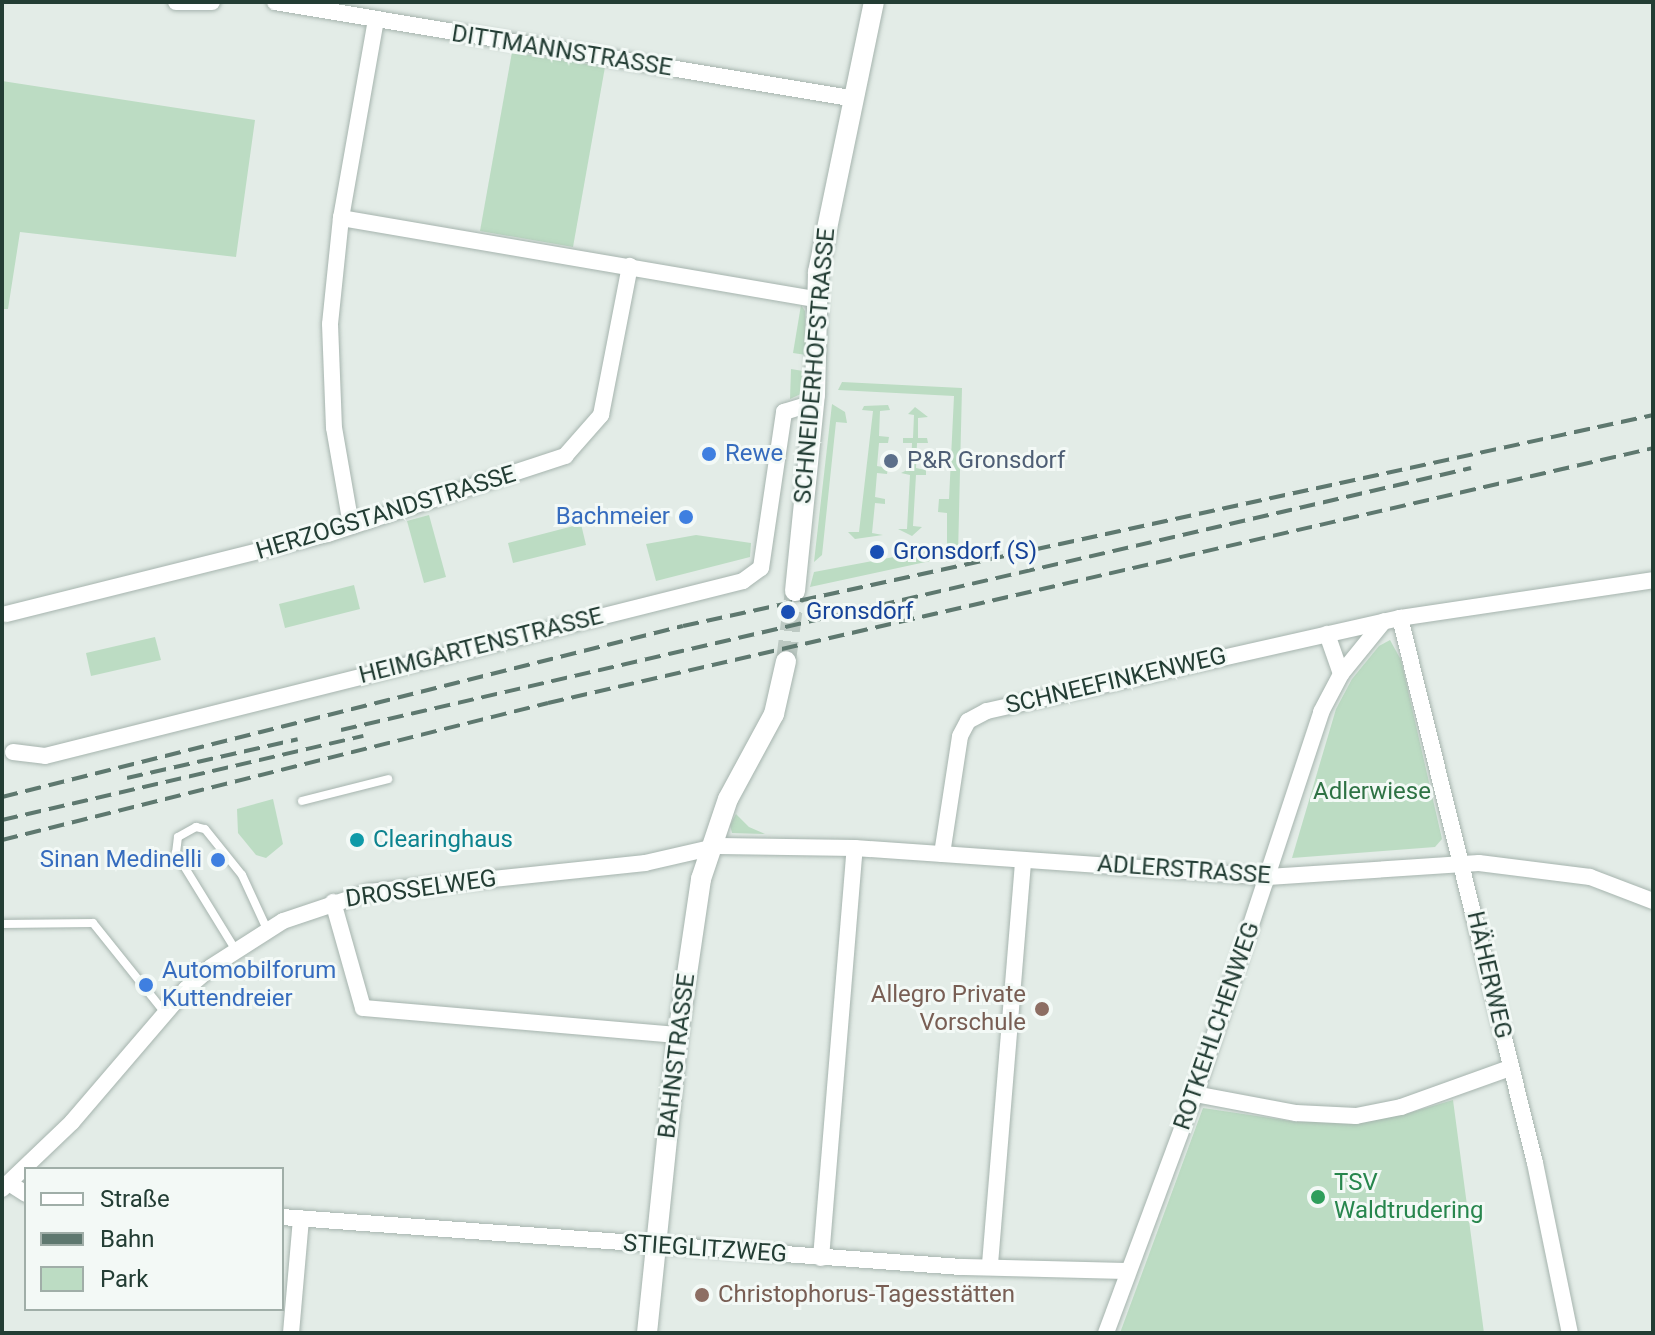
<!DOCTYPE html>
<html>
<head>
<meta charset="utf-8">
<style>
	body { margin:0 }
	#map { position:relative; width:1655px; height:1335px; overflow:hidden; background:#e3ece7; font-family:Roboto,sans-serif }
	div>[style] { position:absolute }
	.green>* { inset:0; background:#bcdcc3 }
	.tertiary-tunnel>* { height:20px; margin-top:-10px; transform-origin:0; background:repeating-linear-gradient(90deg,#bdc9c3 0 20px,transparent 0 30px) }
	.roads { filter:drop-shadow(0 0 2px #a6b4ae) drop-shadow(0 0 2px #a6b4ae) }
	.service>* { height:8px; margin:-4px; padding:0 4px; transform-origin:4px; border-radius:4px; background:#fff }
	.minor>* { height:16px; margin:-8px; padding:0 8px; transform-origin:8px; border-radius:8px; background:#fff }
	.tertiary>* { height:20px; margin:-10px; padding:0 10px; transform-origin:10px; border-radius:10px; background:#fff }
	.rail>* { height:4px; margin-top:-2px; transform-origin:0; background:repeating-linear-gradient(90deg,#5e786f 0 16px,transparent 0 24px) }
	.dots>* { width:22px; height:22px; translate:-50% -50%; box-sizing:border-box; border:4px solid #f3f9f6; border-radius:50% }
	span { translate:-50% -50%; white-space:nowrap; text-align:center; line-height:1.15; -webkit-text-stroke:6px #f3f9f6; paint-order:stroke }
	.street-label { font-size:24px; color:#233d34 }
	.shop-label { font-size:24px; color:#366cbe }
	.left { translate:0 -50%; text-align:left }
	.right { translate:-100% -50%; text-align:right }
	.service-label { font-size:24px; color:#4e5e75 }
	.transit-label { font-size:24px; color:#164399 }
	.park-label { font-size:24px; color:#2e7244 }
	.culture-label { font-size:24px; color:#0d838f }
	.education-label { font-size:24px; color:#785e54 }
	.leisure-label { font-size:24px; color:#27864d }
	.frame { position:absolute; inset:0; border:4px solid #233d34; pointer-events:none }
	.legend { position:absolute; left:24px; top:1167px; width:260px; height:144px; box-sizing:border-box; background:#f3f9f6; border:2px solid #a0aea8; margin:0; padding:10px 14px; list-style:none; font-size:24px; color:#233d34 }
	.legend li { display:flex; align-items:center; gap:16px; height:40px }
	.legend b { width:40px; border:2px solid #a0aea8 }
</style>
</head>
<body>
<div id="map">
	<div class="green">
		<div style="clip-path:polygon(512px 52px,605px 67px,573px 247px,480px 231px)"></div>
		<div style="clip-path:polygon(2px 81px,255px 120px,236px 257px,20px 232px,8px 309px,2px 309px)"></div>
		<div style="clip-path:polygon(801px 305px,805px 311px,806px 355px,793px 353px)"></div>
		<div style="clip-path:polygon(791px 369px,803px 371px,801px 394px,790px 399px)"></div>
		<div style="clip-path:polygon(842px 382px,962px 388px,958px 555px,810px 587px,814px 572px,947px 547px,947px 513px,938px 512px,939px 499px,949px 499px,954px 396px,838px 390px)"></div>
		<div style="clip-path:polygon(832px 404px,845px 412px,847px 423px,836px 422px,822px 555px,814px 562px)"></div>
		<div style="clip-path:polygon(888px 405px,890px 410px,880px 411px,879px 436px,889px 437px,888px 443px,879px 443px,877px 466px,888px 468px,887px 474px,877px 473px,875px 497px,885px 499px,885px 504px,875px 503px,872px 533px,883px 535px,855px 539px,848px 532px,859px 532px,873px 411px,862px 410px,864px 406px)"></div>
		<div style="clip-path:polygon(915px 407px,928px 417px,918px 418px,918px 438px,927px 438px,928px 443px,917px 443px,916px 468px,926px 470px,926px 475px,916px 475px,913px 526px,922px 527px,912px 536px,898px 529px,907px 529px,910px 475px,901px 473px,911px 468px,912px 443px,903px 443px,903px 438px,913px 438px,914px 415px,908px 414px)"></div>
		<div style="clip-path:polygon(429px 515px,446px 577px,424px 583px,407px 521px)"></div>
		<div style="clip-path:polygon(581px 524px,586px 545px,513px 563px,508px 543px)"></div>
		<div style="clip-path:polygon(696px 535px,751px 543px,750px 557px,656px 581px,646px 544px)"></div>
		<div style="clip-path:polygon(354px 585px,360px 609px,285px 628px,279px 604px)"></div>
		<div style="clip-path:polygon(155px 637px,161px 660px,91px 676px,86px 653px)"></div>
		<div style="clip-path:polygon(1390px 640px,1401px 660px,1442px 839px,1435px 847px,1292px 858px,1336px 709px,1352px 679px,1379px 646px)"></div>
		<div style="clip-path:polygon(273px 799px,283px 844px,266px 858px,256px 855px,238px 833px,237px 809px)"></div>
		<div style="clip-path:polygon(736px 814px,749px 827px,765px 834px,732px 833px,730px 825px)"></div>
		<div style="clip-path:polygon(1453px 1100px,1484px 1333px,1120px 1333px,1203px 1108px,1297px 1122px,1402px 1115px)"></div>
	</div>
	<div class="tertiary-tunnel">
		<div style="left:786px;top:661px;width:71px;rotate:-82.7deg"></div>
	</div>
	<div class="roads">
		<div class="service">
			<div style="left:302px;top:801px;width:89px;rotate:-14.3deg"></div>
			<div style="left:2px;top:924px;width:91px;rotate:-0.6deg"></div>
			<div style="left:93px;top:923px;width:115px;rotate:51.3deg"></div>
			<div style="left:235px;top:949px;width:113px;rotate:-121.6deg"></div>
			<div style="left:176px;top:853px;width:16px;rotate:-83deg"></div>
			<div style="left:178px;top:837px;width:21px;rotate:-29deg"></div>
			<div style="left:196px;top:827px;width:9px;rotate:13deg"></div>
			<div style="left:205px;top:829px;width:59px;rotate:51.2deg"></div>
			<div style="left:242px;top:875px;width:60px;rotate:65.2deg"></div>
		</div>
		<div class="minor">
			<div style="left:176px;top:2px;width:36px"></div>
			<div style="left:275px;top:2px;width:583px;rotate:9.48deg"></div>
			<div style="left:341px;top:218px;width:482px;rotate:9.7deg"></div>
			<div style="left:351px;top:525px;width:98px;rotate:-99.9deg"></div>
			<div style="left:334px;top:428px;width:104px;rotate:-92.2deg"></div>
			<div style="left:330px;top:324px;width:107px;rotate:-84.1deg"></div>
			<div style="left:341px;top:218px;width:202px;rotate:-80deg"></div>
			<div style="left:6px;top:614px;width:332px;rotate:-14deg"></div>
			<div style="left:328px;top:534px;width:250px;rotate:-18.2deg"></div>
			<div style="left:565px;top:456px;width:55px;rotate:-48.7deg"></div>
			<div style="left:601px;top:415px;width:152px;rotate:-79deg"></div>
			<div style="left:1400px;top:618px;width:561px;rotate:76.09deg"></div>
			<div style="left:1535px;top:1163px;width:174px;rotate:78.4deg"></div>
			<div style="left:1327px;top:634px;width:42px;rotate:70.7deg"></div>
			<div style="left:13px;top:752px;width:32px;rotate:7deg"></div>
			<div style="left:45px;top:756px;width:720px;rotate:-14.07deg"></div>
			<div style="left:743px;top:581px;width:22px;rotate:-36deg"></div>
			<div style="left:761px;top:568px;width:158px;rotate:-81.6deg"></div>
			<div style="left:784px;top:412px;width:31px;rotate:-17deg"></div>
			<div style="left:942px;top:854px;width:119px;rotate:-81.3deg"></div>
			<div style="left:960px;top:736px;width:17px;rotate:-62deg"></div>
			<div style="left:968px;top:721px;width:21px;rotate:-28deg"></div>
			<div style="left:987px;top:711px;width:423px;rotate:-12.7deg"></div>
			<div style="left:1400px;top:618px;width:256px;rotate:-8.5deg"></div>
			<div style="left:333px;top:902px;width:110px;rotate:74.2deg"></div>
			<div style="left:363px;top:1008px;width:316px;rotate:4.9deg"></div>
			<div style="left:1195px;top:1094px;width:103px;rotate:10.7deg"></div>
			<div style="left:1296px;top:1113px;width:60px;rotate:2.9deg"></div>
			<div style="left:1356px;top:1116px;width:46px;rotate:-11.3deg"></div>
			<div style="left:1401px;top:1107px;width:116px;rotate:-19.7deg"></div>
			<div style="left:9px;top:1183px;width:20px;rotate:33deg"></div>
			<div style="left:2px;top:1189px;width:97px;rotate:-43.7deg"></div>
			<div style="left:72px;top:1122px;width:175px;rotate:-49.4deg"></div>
			<div style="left:186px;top:989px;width:33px;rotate:-41deg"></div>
			<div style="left:211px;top:967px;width:85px;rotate:-32.6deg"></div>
			<div style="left:283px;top:921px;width:91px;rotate:-18.6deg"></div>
			<div style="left:369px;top:892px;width:278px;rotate:-6deg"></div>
			<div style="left:645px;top:863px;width:76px;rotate:-12.9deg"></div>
			<div style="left:719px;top:846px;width:136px;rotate:0.8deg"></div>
			<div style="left:855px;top:848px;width:414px;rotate:4deg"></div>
			<div style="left:1268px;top:877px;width:211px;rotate:-3.8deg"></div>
			<div style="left:1479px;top:863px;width:112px;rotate:7.2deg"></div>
			<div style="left:1590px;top:877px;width:67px;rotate:20.9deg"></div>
			<div style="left:282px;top:1217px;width:682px;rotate:4.21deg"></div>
			<div style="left:962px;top:1267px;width:166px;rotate:1.4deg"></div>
			<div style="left:821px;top:1258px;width:411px;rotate:-85.3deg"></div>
			<div style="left:990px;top:1264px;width:405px;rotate:-85.3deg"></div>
			<div style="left:291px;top:1333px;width:115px;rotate:-85deg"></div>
			<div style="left:1106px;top:1333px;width:255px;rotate:-69.6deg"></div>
			<div style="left:1195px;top:1094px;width:402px;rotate:-71.7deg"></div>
			<div style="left:1321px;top:712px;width:43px;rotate:-62.2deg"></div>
			<div style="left:1341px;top:674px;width:68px;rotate:-50.9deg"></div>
		</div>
		<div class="tertiary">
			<div style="left:795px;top:591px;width:197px;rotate:-84.2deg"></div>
			<div style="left:815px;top:395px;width:123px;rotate:-88.6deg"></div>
			<div style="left:818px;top:272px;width:276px;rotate:-78.3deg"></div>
			<div style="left:647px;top:1333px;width:300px;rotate:-84.1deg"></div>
			<div style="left:678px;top:1035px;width:158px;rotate:-81.6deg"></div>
			<div style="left:701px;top:879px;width:84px;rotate:-71.4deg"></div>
			<div style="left:728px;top:799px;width:97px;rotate:-61.6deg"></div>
			<div style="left:774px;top:714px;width:54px;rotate:-77.2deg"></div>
		</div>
	</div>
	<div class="rail">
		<div style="left:341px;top:730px;width:1160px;rotate:-13.05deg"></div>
		<div style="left:127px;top:778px;width:175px;rotate:-12.8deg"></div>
		<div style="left:2px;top:797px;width:702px;rotate:-14.1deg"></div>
		<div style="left:683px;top:626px;width:993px;rotate:-12.27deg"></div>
		<div style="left:2px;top:820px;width:371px;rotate:-13.1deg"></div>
		<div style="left:2px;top:840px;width:563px;rotate:-14.09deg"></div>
		<div style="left:548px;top:703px;width:1134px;rotate:-12.99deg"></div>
	</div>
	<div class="dots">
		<div style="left:709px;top:454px;background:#3f7fe0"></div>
		<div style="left:891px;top:461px;background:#5c6f8a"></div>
		<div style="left:686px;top:517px;background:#3f7fe0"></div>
		<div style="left:877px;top:552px;background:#1a4fb4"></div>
		<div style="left:788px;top:612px;background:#1a4fb4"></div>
		<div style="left:357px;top:840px;background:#0f9aa8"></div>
		<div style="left:218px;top:860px;background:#3f7fe0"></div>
		<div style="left:146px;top:985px;background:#3f7fe0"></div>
		<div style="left:1042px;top:1009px;background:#8d6e63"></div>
		<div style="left:1318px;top:1197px;background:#2e9e5b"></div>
		<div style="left:702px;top:1295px;background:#8d6e63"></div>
	</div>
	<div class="street-label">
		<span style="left:562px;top:51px;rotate:9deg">DITTMANNSTRASSE</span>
		<span style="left:815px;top:366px;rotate:-85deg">SCHNEIDERHOFSTRASSE</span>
		<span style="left:386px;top:513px;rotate:-17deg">HERZOGSTANDSTRASSE</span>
		<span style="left:481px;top:646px;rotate:-14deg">HEIMGARTENSTRASSE</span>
		<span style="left:1116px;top:681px;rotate:-13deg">SCHNEEFINKENWEG</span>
		<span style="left:1184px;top:870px;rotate:4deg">ADLERSTRASSE</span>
		<span style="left:421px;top:889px;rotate:-8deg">DROSSELWEG</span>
		<span style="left:1489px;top:975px;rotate:77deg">HÄHERWEG</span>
		<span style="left:1217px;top:1026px;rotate:-71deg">ROTKEHLCHENWEG</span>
		<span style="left:677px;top:1056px;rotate:-83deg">BAHNSTRASSE</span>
		<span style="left:705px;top:1249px;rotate:4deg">STIEGLITZWEG</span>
	</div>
	<div class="shop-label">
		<span class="left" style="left:725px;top:454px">Rewe</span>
		<span class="right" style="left:670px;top:517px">Bachmeier</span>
		<span class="right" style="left:202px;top:860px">Sinan Medinelli</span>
		<span class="left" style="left:162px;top:985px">Automobilforum<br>Kuttendreier</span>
	</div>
	<div class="service-label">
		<span class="left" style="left:907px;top:461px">P&amp;R Gronsdorf</span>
	</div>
	<div class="transit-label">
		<span class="left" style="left:893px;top:552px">Gronsdorf (S)</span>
		<span class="left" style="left:806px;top:612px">Gronsdorf</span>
	</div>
	<div class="park-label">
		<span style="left:1372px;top:792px">Adlerwiese</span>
	</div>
	<div class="culture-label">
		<span class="left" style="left:373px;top:840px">Clearinghaus</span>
	</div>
	<div class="education-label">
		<span class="right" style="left:1026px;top:1009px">Allegro Private<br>Vorschule</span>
		<span class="left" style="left:718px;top:1295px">Christophorus-Tagesstätten</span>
	</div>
	<div class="leisure-label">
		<span class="left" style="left:1334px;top:1197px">TSV<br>Waldtrudering</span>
	</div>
	<div class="frame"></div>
	<ul class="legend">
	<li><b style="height:10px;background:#fff"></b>Straße</li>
	<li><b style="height:10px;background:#5e786f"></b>Bahn</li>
	<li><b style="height:22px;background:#bcdcc3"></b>Park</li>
	</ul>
</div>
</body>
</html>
